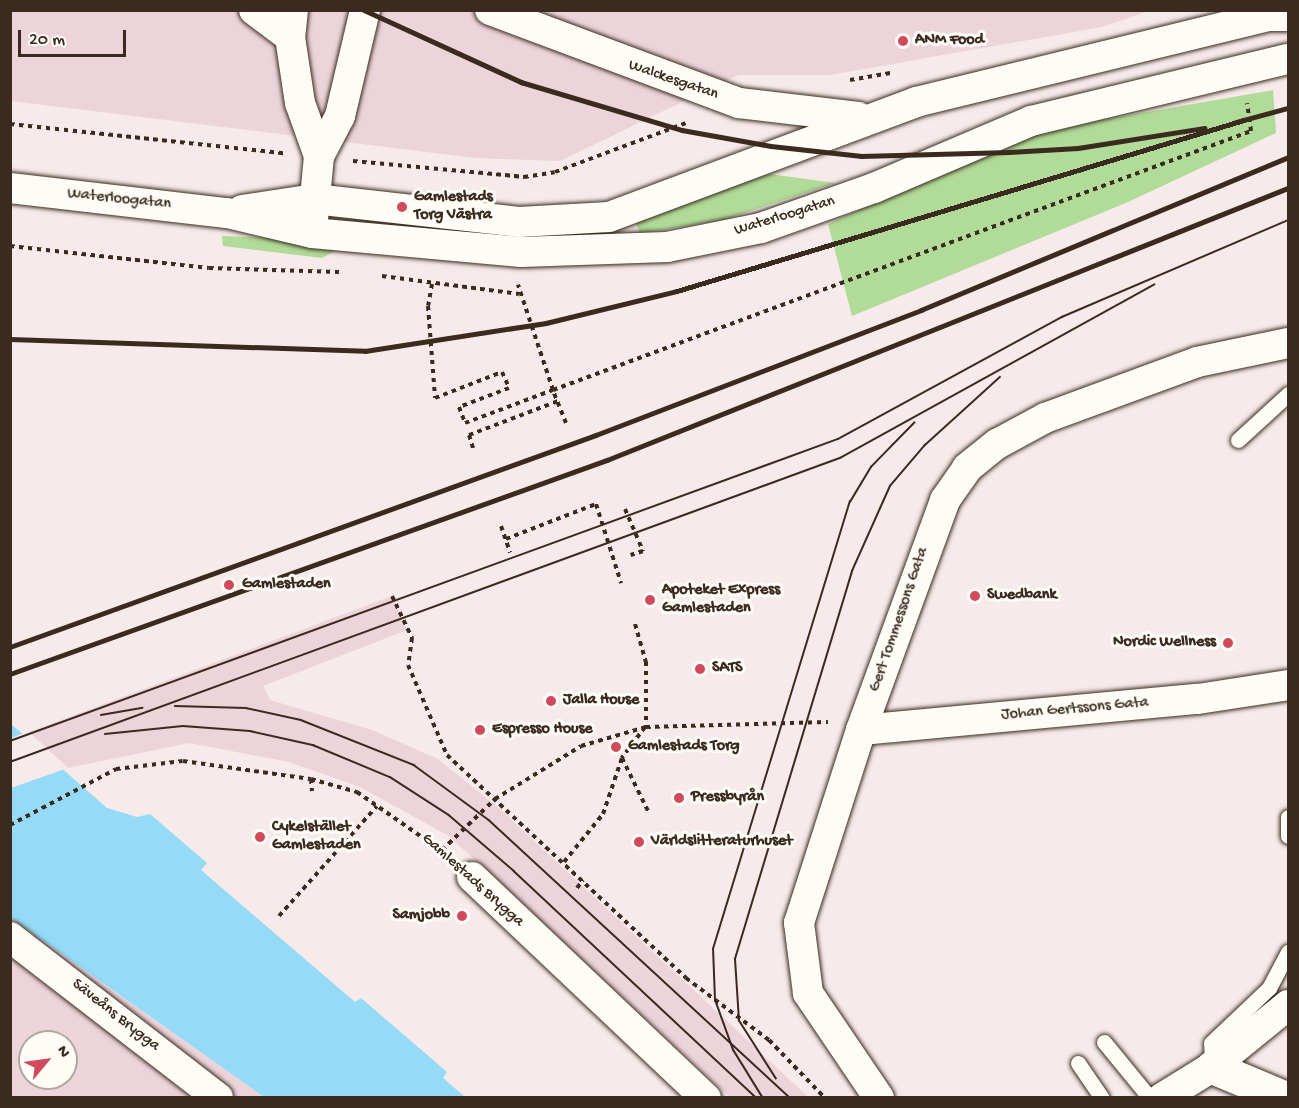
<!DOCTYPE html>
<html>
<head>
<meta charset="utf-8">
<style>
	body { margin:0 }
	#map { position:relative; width:1299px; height:1108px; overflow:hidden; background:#f6eaea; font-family:"Gochi Hand",sans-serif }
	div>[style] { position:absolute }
	.built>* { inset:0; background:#edd4da }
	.green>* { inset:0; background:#b1db98 }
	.water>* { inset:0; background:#95dbf7 }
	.pier>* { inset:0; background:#f6eaea }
	.path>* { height:4px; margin-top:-2px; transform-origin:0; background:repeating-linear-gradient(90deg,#3b2a1e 0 4.5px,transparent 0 9px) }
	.roads { filter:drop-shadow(0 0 2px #3b2a1e) drop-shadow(0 0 2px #3b2a1e) }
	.lane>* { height:15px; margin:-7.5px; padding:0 7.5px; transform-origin:7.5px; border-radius:7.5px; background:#fdfcf7 }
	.street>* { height:30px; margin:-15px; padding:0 15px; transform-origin:15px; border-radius:15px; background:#fdfcf7 }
	.secondary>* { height:33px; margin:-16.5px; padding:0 16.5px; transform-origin:16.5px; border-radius:16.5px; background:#fdfcf7 }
	.tram>* { height:1.5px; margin:-0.75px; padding:0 0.75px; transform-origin:0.75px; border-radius:0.75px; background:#3b2a1e }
	.rail>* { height:4.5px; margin:-2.25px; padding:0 2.25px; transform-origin:2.25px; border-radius:2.25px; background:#3b2a1e }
	.dots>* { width:16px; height:16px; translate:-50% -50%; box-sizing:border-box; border:3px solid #fdfcf7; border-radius:50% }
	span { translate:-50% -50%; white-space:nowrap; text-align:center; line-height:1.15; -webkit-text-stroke:6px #fdfcf7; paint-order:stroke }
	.poi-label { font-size:16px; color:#3b2a1e; font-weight:700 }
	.left { translate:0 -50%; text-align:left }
	.right { translate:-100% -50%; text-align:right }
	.street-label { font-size:16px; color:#3b2a1e }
	.frame { position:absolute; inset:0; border:12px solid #3b2a1e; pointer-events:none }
	.north { position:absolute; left:18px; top:1030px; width:60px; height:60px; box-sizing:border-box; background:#fdfcf7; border:2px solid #afa8a0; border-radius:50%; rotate:61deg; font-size:16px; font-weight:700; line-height:24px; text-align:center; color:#3b2a1e }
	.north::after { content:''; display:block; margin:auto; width:21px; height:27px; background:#d1495b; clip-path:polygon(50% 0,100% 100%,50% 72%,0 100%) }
	.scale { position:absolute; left:18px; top:30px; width:108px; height:27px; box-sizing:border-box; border:3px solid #3b2a1e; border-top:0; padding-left:8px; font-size:18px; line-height:21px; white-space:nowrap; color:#3b2a1e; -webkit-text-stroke:4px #fdfcf7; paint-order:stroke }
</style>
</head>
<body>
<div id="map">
	<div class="built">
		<div style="clip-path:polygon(11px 11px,1149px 11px,1102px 27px,830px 75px,738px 75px,560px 161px,475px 158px,11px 101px)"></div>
		<div style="clip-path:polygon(392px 596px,407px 630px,263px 686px,270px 700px,372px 730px,438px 759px,499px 808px,808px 1097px,730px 1097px,449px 836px,360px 787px,289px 762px,189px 743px,68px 768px,29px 732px)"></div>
		<div style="clip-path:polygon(evenodd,10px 918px,257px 1092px,264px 1097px,11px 1097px,10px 918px,30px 1042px,66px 1042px,66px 1078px,30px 1078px,30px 1042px)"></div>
	</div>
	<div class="green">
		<div style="clip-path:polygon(1273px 90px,1276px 133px,1128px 202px,852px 316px,828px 224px,1032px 132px)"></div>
		<div style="clip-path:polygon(762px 173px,835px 183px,726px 219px,640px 234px,636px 223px)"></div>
		<div style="clip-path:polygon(222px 236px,278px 238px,342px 247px,322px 258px,223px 246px)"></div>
	</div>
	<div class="water">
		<div style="clip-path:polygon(10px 723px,107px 808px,137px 817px,150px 814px,207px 863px,201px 870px,355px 1002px,361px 998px,447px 1072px,443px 1078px,465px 1097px,264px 1097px,11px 918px)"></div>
	</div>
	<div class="pier">
		<div style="clip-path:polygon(27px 732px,68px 768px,11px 788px,11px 738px)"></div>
	</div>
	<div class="path">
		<div style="left:850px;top:80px;width:41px;rotate:-9.9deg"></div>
		<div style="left:10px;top:124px;width:275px;rotate:6.1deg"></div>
		<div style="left:353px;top:161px;width:172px;rotate:5.3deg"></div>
		<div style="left:524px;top:177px;width:31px;rotate:-9deg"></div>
		<div style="left:555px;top:172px;width:143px;rotate:-20.5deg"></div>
		<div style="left:10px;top:246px;width:200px;rotate:6.3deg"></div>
		<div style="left:209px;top:268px;width:130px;rotate:1.8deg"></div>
		<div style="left:382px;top:276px;width:138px;rotate:7.5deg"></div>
		<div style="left:432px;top:284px;width:22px;rotate:100deg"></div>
		<div style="left:428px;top:306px;width:92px;rotate:85.6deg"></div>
		<div style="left:435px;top:398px;width:72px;rotate:-21.2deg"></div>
		<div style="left:502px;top:372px;width:17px;rotate:66deg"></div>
		<div style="left:509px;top:388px;width:53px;rotate:159.2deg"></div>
		<div style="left:459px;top:407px;width:17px;rotate:69deg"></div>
		<div style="left:465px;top:423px;width:94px;rotate:-20.6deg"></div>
		<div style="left:553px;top:390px;width:111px;rotate:-108.4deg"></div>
		<div style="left:566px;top:423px;width:35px;rotate:-112deg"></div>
		<div style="left:553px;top:390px;width:745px;rotate:-20.36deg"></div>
		<div style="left:1251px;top:131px;width:28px;rotate:-98deg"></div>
		<div style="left:473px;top:448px;width:14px;rotate:-107deg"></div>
		<div style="left:469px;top:435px;width:95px;rotate:-20.9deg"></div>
		<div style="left:625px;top:509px;width:46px;rotate:66.8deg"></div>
		<div style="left:643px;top:551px;width:13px;rotate:162deg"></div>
		<div style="left:501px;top:526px;width:28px;rotate:71deg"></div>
		<div style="left:506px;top:539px;width:97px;rotate:-21.3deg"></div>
		<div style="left:596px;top:504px;width:83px;rotate:72.4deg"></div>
		<div style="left:392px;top:596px;width:47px;rotate:64.5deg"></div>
		<div style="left:412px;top:638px;width:27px;rotate:98deg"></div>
		<div style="left:408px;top:665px;width:98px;rotate:66.6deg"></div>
		<div style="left:447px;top:755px;width:327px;rotate:43deg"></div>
		<div style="left:686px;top:978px;width:104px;rotate:36.8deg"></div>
		<div style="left:769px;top:1040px;width:81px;rotate:46deg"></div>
		<div style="left:635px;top:624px;width:40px;rotate:74deg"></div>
		<div style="left:646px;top:662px;width:65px;rotate:90deg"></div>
		<div style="left:646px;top:727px;width:182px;rotate:-1.6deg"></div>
		<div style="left:645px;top:727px;width:39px;rotate:127deg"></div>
		<div style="left:622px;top:758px;width:59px;rotate:63.9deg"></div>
		<div style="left:311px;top:779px;width:12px;rotate:85deg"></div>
		<div style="left:10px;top:825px;width:120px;rotate:-27.8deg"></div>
		<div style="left:116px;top:769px;width:67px;rotate:-6.8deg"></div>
		<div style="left:183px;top:761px;width:129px;rotate:8deg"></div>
		<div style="left:311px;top:779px;width:48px;rotate:15.8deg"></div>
		<div style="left:357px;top:792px;width:112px;rotate:34.8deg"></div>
		<div style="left:442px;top:850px;width:74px;rotate:-43.9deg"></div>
		<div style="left:495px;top:799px;width:101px;rotate:-31.6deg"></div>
		<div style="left:581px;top:746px;width:68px;rotate:-16.3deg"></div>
		<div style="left:564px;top:862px;width:62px;rotate:-50.9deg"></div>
		<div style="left:603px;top:814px;width:59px;rotate:-71.3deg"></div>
		<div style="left:577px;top:888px;width:10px;rotate:-53deg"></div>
		<div style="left:279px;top:916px;width:147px;rotate:-48.3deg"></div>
	</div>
	<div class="roads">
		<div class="lane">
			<div style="left:1238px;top:440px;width:68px;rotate:-42.6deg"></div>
			<div style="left:1288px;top:817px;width:19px;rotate:90deg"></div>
			<div style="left:1104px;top:1042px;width:72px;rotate:50.6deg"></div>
			<div style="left:1078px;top:1063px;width:42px;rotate:55.6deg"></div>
			<div style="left:1212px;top:1067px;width:24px;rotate:-92deg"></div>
			<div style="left:1211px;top:1043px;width:80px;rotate:-43.5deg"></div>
			<div style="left:1269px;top:988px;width:41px;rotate:-62.2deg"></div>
		</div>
		<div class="street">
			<div style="left:254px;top:10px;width:45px;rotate:36.9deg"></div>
			<div style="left:293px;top:10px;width:27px;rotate:96deg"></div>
			<div style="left:290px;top:37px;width:67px;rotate:81.4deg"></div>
			<div style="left:300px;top:103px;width:56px;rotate:70.3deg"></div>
			<div style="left:319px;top:156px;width:63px;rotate:95.4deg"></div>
			<div style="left:490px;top:10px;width:266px;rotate:20.5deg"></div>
			<div style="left:739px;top:103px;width:120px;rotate:6.7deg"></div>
			<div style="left:319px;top:156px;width:45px;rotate:-62.3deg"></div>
			<div style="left:340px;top:116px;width:109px;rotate:-76.7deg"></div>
			<div style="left:10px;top:188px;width:218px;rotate:6.6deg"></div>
			<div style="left:227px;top:213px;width:87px;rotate:13.2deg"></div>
			<div style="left:312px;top:233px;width:210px;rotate:5.2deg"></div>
			<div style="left:521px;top:252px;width:146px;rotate:-2deg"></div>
			<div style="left:667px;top:247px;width:96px;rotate:-11.4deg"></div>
			<div style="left:761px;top:228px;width:120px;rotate:-19.5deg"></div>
			<div style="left:874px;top:188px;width:171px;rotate:-23.1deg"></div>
			<div style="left:1031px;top:121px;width:264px;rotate:-13.6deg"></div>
			<div style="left:242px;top:210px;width:73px;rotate:-8.7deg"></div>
			<div style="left:314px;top:199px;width:206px;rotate:6.4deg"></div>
			<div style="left:519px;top:222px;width:90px;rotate:-3.2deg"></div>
			<div style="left:609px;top:217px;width:328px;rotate:-20.5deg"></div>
			<div style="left:916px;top:102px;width:364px;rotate:-13.7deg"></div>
			<div style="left:1270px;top:16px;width:18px"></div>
			<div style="left:861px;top:730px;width:338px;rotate:-5.3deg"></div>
			<div style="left:1198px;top:699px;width:91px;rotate:-8.8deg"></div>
			<div style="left:472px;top:877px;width:322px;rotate:43.4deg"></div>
			<div style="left:10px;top:937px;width:263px;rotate:37.7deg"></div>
			<div style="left:879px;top:1098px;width:127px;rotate:-124.1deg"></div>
			<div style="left:808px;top:993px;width:71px;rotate:-97.3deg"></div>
			<div style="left:799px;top:923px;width:203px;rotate:-72.2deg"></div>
			<div style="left:861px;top:730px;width:245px;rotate:-69.9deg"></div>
			<div style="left:945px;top:500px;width:39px;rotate:-55deg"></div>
			<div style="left:967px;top:468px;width:38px;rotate:-39deg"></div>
			<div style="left:997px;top:444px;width:55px;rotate:-28.4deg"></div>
			<div style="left:1045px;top:418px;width:162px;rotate:-20.2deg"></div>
			<div style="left:1197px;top:362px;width:93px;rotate:-11.8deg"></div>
			<div style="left:1162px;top:1098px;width:59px;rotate:-31.8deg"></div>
			<div style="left:1212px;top:1067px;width:98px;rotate:-39.2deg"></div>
		</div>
		<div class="secondary">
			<div style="left:1212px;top:1067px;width:80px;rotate:22.7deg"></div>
		</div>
	</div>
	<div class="tram">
		<div style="left:175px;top:706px;width:71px;rotate:1.6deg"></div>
		<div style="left:246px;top:708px;width:56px;rotate:12.3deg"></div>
		<div style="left:301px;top:720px;width:122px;rotate:21.7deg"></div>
		<div style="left:414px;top:765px;width:93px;rotate:36.3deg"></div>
		<div style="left:489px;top:820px;width:410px;rotate:42.7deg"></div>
		<div style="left:101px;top:715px;width:42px;rotate:-9.7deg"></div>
		<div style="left:105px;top:734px;width:78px;rotate:-5.9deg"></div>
		<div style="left:183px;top:726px;width:67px;rotate:4.3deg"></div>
		<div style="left:250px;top:731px;width:65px;rotate:12.5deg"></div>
		<div style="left:313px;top:745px;width:83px;rotate:22.6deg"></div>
		<div style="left:390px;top:777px;width:70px;rotate:32.8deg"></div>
		<div style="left:449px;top:815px;width:86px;rotate:40.7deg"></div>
		<div style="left:514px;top:871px;width:333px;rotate:43.1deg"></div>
		<div style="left:10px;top:741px;width:881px;rotate:-20.04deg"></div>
		<div style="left:838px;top:439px;width:255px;rotate:-28.6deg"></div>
		<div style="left:1062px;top:317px;width:246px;rotate:-23.2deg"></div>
		<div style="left:10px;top:762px;width:884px;rotate:-20.12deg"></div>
		<div style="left:840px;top:458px;width:359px;rotate:-28.9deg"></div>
		<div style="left:776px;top:1079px;width:69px;rotate:-122.5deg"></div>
		<div style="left:739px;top:1021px;width:62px;rotate:-93.7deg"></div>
		<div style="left:735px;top:959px;width:405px;rotate:-73.2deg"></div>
		<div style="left:852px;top:571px;width:93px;rotate:-65.9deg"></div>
		<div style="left:890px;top:486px;width:54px;rotate:-49.5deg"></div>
		<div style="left:925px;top:445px;width:101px;rotate:-42.2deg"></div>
		<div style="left:762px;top:1097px;width:55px;rotate:-121.7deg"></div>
		<div style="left:733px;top:1050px;width:53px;rotate:-109.8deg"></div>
		<div style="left:715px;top:1000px;width:51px;rotate:-92.2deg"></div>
		<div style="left:713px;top:949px;width:468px;rotate:-73deg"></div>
		<div style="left:850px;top:502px;width:41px;rotate:-59deg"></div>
		<div style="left:871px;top:467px;width:62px;rotate:-45.7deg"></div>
	</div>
	<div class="rail">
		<div style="left:364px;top:10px;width:173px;rotate:24.6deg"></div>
		<div style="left:521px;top:82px;width:168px;rotate:16.6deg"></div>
		<div style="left:682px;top:130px;width:90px;rotate:10.2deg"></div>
		<div style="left:771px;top:146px;width:91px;rotate:6.3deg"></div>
		<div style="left:861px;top:156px;width:148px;rotate:-1.5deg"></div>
		<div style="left:1009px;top:152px;width:69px;rotate:-3.3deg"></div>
		<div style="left:1078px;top:148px;width:128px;rotate:-9deg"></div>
		<div style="left:1236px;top:122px;width:54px;rotate:-15.1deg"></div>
		<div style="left:10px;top:339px;width:355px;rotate:1.9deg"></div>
		<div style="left:365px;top:351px;width:183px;rotate:-8.8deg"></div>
		<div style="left:546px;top:323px;width:135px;rotate:-13.7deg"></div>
		<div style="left:677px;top:291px;width:592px;rotate:-16.78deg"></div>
		<div style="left:10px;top:647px;width:623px;rotate:-19.89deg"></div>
		<div style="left:596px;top:435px;width:348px;rotate:-21deg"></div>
		<div style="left:921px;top:310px;width:398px;rotate:-22.6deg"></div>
		<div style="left:10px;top:674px;width:634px;rotate:-19.72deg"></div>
		<div style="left:607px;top:460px;width:733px;rotate:-21.77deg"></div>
	</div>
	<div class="dots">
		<div style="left:903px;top:41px;background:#d1495b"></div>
		<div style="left:402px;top:207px;background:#d1495b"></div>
		<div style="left:229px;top:585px;background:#d1495b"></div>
		<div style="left:975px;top:596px;background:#d1495b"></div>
		<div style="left:650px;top:600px;background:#d1495b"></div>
		<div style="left:1228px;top:643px;background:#d1495b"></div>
		<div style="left:700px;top:669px;background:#d1495b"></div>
		<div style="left:551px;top:701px;background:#d1495b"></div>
		<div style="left:480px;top:730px;background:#d1495b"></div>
		<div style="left:616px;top:747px;background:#d1495b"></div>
		<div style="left:679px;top:798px;background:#d1495b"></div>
		<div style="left:260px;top:837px;background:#d1495b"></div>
		<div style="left:639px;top:842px;background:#d1495b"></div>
		<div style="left:462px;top:916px;background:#d1495b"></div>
	</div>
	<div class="poi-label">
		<span class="left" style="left:915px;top:41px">ANM Food</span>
		<span class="left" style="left:414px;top:207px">Gamlestads<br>Torg Västra</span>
		<span class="left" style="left:242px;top:585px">Gamlestaden</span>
		<span class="left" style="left:662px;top:600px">Apoteket Express<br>Gamlestaden</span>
		<span class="left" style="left:987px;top:596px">Swedbank</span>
		<span class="right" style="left:1216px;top:643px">Nordic Wellness</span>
		<span class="left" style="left:712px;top:669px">SATS</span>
		<span class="left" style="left:563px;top:701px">Jalla House</span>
		<span class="left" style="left:492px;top:730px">Espresso House</span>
		<span class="left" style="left:628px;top:747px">Gamlestads Torg</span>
		<span class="left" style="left:691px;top:798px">Pressbyrån</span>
		<span class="left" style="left:272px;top:837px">Cykelstället<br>Gamlestaden</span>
		<span class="left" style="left:651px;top:842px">Världslitteraturhuset</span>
		<span class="right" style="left:450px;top:916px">Samjobb</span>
	</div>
	<div class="street-label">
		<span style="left:673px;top:81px;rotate:19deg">Walckesgatan</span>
		<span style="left:119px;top:200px;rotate:6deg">Waterloogatan</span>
		<span style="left:785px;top:217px;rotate:-17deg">Waterloogatan</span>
		<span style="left:900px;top:620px;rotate:-71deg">Gert Tommessons Gata</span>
		<span style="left:1075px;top:710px;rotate:-5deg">Johan Gertssons Gata</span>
		<span style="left:472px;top:881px;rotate:42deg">Gamlestads Brygga</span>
		<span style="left:115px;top:1016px;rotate:38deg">Säveåns Brygga</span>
	</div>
	<div class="frame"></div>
	<div class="north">N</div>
	<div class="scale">20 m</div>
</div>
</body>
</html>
